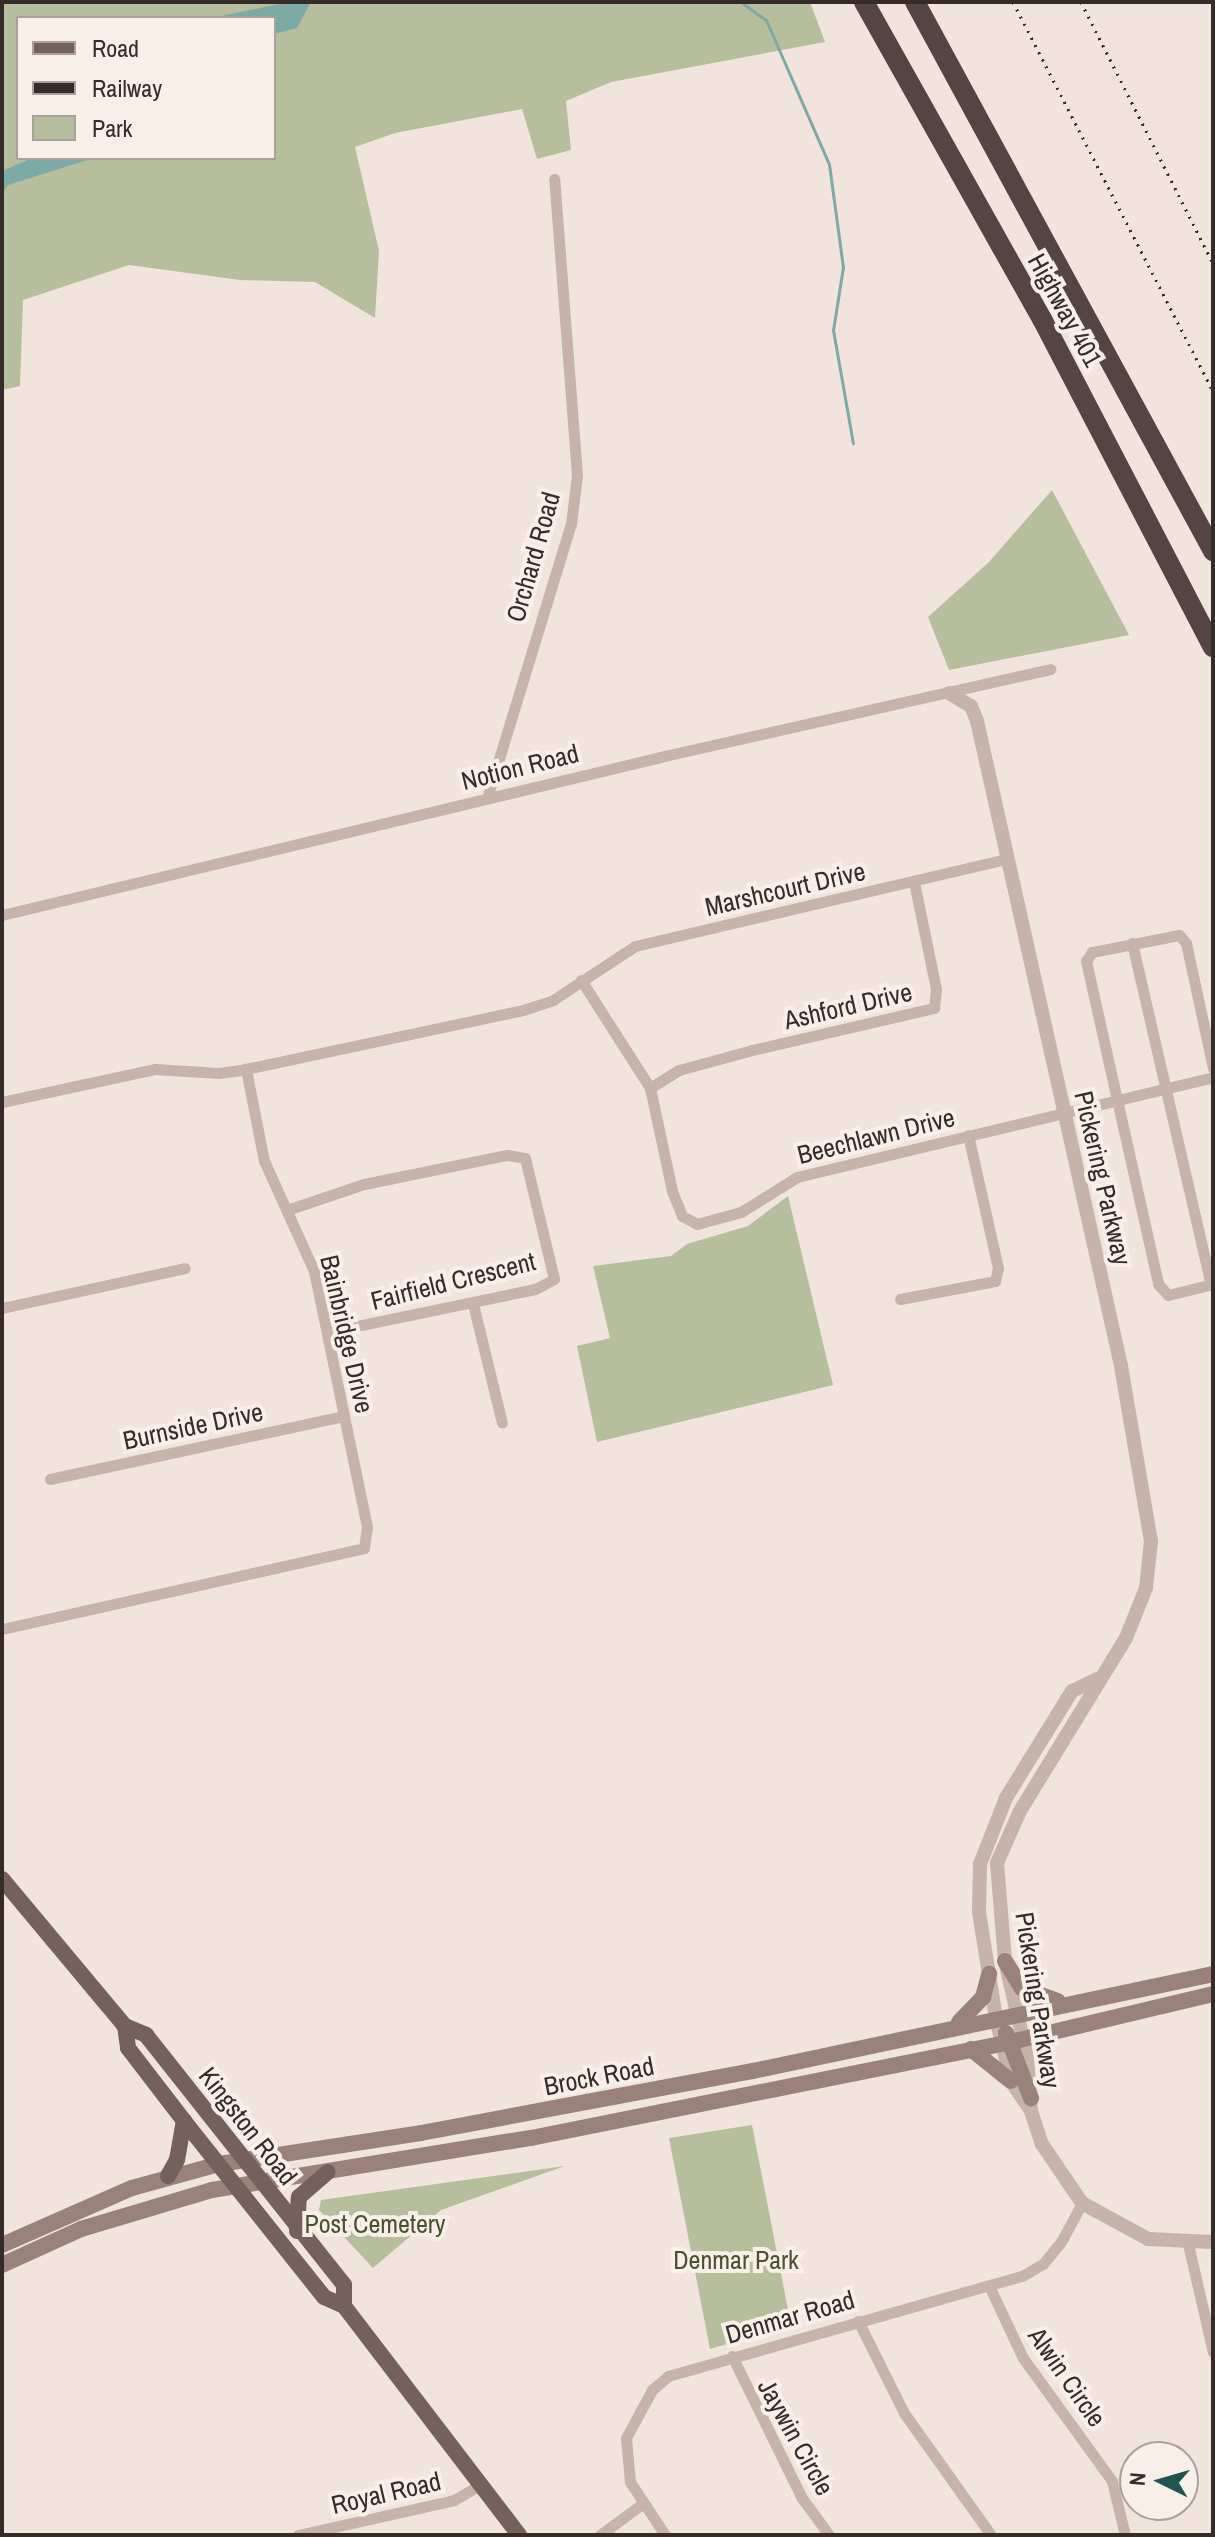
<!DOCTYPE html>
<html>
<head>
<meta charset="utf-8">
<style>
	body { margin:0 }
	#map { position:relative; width:1215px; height:2537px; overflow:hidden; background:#f0e4dd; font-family:"Archivo Narrow",sans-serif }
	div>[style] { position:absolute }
	.green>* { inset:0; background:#b7be9e }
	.water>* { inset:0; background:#7eaaa6 }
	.stream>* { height:3px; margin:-1.5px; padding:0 1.5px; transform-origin:1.5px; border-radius:1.5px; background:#7eaaa6 }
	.minor>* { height:11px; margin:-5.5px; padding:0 5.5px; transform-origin:5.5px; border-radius:5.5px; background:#c7b3aa }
	.tertiary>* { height:14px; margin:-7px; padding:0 7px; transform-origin:7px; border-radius:7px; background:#c7b3aa }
	.secondary>* { height:16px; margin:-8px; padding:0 8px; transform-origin:8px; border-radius:8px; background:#9a827b }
	.primary>* { height:16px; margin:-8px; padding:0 8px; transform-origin:8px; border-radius:8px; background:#76605b }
	.motorway>* { height:20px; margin:-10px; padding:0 10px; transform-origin:10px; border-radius:10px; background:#554441 }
	.rail>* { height:3px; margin-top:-1.5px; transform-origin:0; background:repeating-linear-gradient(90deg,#352b29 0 2px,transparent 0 8px) }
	span { translate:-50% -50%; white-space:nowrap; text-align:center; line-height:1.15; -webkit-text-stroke:8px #f8efe9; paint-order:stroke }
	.street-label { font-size:26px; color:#352b29 }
	.park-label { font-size:26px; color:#49512f }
	.frame { position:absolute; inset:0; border:4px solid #352b29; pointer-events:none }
	.legend { position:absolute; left:16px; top:16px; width:260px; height:144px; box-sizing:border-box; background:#f8efe9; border:2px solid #aaa19c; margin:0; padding:10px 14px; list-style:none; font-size:24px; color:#352b29 }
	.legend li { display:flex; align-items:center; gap:16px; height:40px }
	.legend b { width:40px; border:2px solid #aaa19c }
	.north { position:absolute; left:1119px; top:2441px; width:80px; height:80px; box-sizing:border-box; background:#f8efe9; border:2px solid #aaa19c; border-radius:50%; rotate:275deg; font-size:22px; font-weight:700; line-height:32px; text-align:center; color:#352b29 }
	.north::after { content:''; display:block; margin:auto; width:28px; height:36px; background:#225350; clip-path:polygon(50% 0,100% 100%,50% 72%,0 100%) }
</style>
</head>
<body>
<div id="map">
	<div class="green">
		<div style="clip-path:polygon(evenodd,2px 2px,810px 2px,825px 42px,611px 82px,566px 101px,571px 150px,537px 159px,522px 109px,395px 133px,355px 147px,379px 251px,375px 318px,315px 282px,240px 280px,129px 265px,23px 300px,20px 386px,2px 390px,2px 2px,18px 18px,274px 18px,274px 158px,18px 158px,18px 18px)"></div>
		<div style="clip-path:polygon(1052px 490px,1129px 635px,949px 670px,928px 617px,989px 562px)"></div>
		<div style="clip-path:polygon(788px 1196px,833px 1385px,597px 1442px,577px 1346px,610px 1338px,593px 1266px,671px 1256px,687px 1244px,748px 1226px)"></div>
		<div style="clip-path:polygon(752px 2125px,791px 2325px,710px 2349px,669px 2138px)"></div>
		<div style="clip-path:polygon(565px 2166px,441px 2210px,373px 2268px,319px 2210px,321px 2200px)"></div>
	</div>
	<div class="water">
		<div style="clip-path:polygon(289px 2px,311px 2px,297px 28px,274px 34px,274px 18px,212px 18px)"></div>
		<div style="clip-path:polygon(32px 158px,94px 158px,8px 185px,2px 194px,2px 171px)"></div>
	</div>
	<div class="stream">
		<div style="left:741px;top:2px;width:31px;rotate:36deg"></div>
		<div style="left:766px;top:20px;width:157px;rotate:66.4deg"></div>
		<div style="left:829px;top:164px;width:104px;rotate:82.3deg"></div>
		<div style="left:843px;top:267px;width:64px;rotate:99deg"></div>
		<div style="left:833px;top:330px;width:115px;rotate:80deg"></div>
	</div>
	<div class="minor">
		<div style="left:487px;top:798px;width:287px;rotate:-73deg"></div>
		<div style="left:571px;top:524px;width:49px;rotate:-83deg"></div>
		<div style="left:577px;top:475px;width:297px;rotate:-94.4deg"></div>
		<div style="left:2px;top:915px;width:686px;rotate:-13.49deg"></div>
		<div style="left:669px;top:755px;width:391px;rotate:-12.7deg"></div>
		<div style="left:1132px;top:943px;width:351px;rotate:77deg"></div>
		<div style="left:581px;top:980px;width:128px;rotate:57.4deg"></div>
		<div style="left:650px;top:1088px;width:105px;rotate:77.9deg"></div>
		<div style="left:672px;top:1191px;width:27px;rotate:68deg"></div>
		<div style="left:682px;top:1216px;width:17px;rotate:28deg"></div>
		<div style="left:697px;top:1224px;width:46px;rotate:-15.3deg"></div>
		<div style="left:741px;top:1212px;width:66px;rotate:-32deg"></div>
		<div style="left:797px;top:1177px;width:428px;rotate:-13.5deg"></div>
		<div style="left:1213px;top:1068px;width:128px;rotate:-102.2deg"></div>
		<div style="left:1186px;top:943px;width:11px;rotate:-131deg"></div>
		<div style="left:1179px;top:935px;width:89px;rotate:168.9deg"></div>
		<div style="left:1092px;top:952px;width:11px;rotate:124deg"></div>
		<div style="left:1086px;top:961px;width:331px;rotate:77.4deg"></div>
		<div style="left:1158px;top:1284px;width:15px;rotate:48deg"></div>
		<div style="left:1168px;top:1295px;width:46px;rotate:-13.7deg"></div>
		<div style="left:650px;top:1088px;width:34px;rotate:-32deg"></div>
		<div style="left:679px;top:1070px;width:76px;rotate:-15.3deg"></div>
		<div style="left:752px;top:1050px;width:187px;rotate:-13deg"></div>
		<div style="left:934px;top:1008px;width:19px;rotate:-84deg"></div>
		<div style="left:936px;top:989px;width:109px;rotate:-101.6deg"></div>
		<div style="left:2px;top:1102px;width:157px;rotate:-12.2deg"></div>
		<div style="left:155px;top:1069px;width:64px;rotate:3.6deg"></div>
		<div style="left:219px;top:1073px;width:27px;rotate:-8deg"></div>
		<div style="left:287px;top:1210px;width:81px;rotate:-18.7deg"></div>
		<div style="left:364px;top:1184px;width:146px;rotate:-11.5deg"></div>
		<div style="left:507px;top:1155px;width:18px;rotate:9deg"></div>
		<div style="left:525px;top:1158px;width:124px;rotate:76.5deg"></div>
		<div style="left:554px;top:1279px;width:21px;rotate:152deg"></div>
		<div style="left:535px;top:1289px;width:211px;rotate:168.3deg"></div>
		<div style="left:900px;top:1299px;width:97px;rotate:-10.7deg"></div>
		<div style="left:995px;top:1281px;width:13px;rotate:-77deg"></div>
		<div style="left:998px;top:1268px;width:136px;rotate:-102.7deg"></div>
		<div style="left:473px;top:1304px;width:122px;rotate:76.3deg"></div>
		<div style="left:2px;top:1308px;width:187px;rotate:-12.3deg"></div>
		<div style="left:50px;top:1479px;width:301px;rotate:-12.1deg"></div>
		<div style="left:2px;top:1629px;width:371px;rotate:-12.6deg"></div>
		<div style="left:364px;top:1548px;width:21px;rotate:-82deg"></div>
		<div style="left:367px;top:1527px;width:261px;rotate:-101.7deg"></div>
		<div style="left:314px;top:1271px;width:121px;rotate:-114.4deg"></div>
		<div style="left:264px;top:1161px;width:94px;rotate:-101.1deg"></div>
		<div style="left:246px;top:1069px;width:283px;rotate:-12deg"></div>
		<div style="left:523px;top:1010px;width:32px;rotate:-18deg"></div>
		<div style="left:553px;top:1000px;width:98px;rotate:-33.4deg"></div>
		<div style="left:635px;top:946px;width:381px;rotate:-13.2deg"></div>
		<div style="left:1188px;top:2244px;width:111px;rotate:77deg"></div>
		<div style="left:990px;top:2288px;width:77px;rotate:64.8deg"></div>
		<div style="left:1023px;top:2358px;width:152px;rotate:54.1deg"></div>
		<div style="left:1112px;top:2481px;width:56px;rotate:76.5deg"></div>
		<div style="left:858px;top:2321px;width:103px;rotate:63.4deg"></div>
		<div style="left:904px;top:2413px;width:150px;rotate:54.5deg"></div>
		<div style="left:732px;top:2356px;width:158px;rotate:63.8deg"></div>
		<div style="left:802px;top:2498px;width:46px;rotate:53.9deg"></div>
		<div style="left:298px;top:2535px;width:160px;rotate:-12.6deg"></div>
		<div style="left:454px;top:2500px;width:30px;rotate:-30deg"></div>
		<div style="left:600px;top:2535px;width:52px;rotate:-36.4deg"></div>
		<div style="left:665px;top:2535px;width:64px;rotate:-123.4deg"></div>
		<div style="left:630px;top:2482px;width:44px;rotate:-95.2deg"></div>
		<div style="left:626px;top:2438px;width:55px;rotate:-61.6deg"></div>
		<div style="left:652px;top:2390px;width:21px;rotate:-41deg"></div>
		<div style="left:668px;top:2376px;width:368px;rotate:-15.8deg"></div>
		<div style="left:1022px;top:2276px;width:24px;rotate:-30deg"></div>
		<div style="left:1043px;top:2264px;width:28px;rotate:-51deg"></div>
		<div style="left:1061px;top:2242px;width:44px;rotate:-61.7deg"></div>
	</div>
	<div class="tertiary">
		<div style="left:949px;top:693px;width:26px;rotate:31deg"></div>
		<div style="left:971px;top:706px;width:16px;rotate:68deg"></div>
		<div style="left:977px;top:721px;width:661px;rotate:77.41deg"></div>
		<div style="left:1121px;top:1366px;width:178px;rotate:80.3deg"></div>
		<div style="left:1151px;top:1541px;width:47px;rotate:96.1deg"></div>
		<div style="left:1146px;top:1588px;width:54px;rotate:111.8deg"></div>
		<div style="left:1126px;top:1638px;width:203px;rotate:121.5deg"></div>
		<div style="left:1020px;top:1811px;width:57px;rotate:113.9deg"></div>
		<div style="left:997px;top:1863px;width:98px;rotate:85.3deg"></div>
		<div style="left:1005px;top:1961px;width:98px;rotate:77deg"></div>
		<div style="left:1027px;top:2056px;width:55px;rotate:85.8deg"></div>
		<div style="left:1097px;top:1679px;width:28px;rotate:154deg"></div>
		<div style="left:1072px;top:1691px;width:126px;rotate:121.7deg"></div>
		<div style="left:1006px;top:1798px;width:71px;rotate:111.5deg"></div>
		<div style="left:980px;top:1864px;width:48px;rotate:91.2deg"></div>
		<div style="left:979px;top:1912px;width:107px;rotate:80.9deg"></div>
		<div style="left:996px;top:2018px;width:65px;rotate:76.6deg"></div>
		<div style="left:1011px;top:2081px;width:36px;rotate:56deg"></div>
		<div style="left:1031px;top:2111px;width:35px;rotate:72deg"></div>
		<div style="left:1042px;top:2144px;width:71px;rotate:55.9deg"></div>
		<div style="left:1082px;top:2203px;width:75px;rotate:28.6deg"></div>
		<div style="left:1148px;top:2239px;width:65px;rotate:2.6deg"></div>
	</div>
	<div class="secondary">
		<div style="left:1005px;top:1961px;width:32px;rotate:58deg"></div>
		<div style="left:1022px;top:1988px;width:38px;rotate:20deg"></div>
		<div style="left:959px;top:2022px;width:35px;rotate:-46deg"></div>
		<div style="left:983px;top:1997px;width:24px;rotate:-75deg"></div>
		<div style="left:1006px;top:2033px;width:70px;rotate:69deg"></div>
		<div style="left:971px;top:2049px;width:51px;rotate:38.7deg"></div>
		<div style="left:2px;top:2245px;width:142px;rotate:-23.7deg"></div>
		<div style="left:132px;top:2188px;width:90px;rotate:-15.4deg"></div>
		<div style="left:219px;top:2164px;width:204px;rotate:-8.7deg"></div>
		<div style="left:421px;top:2133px;width:338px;rotate:-10.6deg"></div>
		<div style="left:753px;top:2071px;width:470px;rotate:-11.9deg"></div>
		<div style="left:2px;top:2265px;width:87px;rotate:-24.5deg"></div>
		<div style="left:81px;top:2229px;width:137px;rotate:-16.6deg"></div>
		<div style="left:212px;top:2190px;width:323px;rotate:-9.3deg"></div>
		<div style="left:531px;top:2138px;width:480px;rotate:-11.3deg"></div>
		<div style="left:1002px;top:2044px;width:217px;rotate:-13.3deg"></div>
	</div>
	<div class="primary">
		<div style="left:2px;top:1879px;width:192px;rotate:50.1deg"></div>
		<div style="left:125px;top:2026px;width:23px;rotate:23deg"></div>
		<div style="left:146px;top:2035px;width:319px;rotate:51.6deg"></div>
		<div style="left:344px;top:2285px;width:21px;rotate:90deg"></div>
		<div style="left:125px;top:2026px;width:22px;rotate:82deg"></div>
		<div style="left:128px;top:2048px;width:92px;rotate:52.5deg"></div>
		<div style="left:184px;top:2121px;width:225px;rotate:51.5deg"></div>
		<div style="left:324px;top:2297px;width:22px;rotate:24deg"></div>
		<div style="left:344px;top:2306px;width:288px;rotate:52.6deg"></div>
		<div style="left:168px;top:2176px;width:18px;rotate:-61deg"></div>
		<div style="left:177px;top:2160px;width:40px;rotate:-80deg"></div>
		<div style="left:297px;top:2231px;width:34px;rotate:-87deg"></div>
		<div style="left:299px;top:2197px;width:38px;rotate:-41deg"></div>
	</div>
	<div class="motorway">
		<div style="left:864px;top:2px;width:364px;rotate:60.7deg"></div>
		<div style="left:1042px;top:319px;width:370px;rotate:62.5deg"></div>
		<div style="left:915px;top:2px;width:625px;rotate:61.51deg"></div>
	</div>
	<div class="rail">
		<div style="left:1013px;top:2px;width:437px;rotate:62.8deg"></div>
		<div style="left:1081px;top:2px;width:292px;rotate:63.2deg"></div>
	</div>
	<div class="street-label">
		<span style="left:1065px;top:310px;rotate:61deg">Highway 401</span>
		<span style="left:533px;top:557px;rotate:-74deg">Orchard Road</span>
		<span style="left:520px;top:767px;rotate:-14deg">Notion Road</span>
		<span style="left:785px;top:889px;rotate:-13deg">Marshcourt Drive</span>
		<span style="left:848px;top:1006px;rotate:-13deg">Ashford Drive</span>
		<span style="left:876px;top:1136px;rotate:-14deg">Beechlawn Drive</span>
		<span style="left:1103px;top:1178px;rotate:77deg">Pickering Parkway</span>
		<span style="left:453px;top:1281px;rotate:-14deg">Fairfield Crescent</span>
		<span style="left:347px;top:1334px;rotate:77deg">Bainbridge Drive</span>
		<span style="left:193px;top:1426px;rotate:-12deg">Burnside Drive</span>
		<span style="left:1038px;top:2000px;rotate:81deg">Pickering Parkway</span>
		<span style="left:599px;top:2076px;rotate:-11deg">Brock Road</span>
		<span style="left:248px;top:2126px;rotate:52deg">Kingston Road</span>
		<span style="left:790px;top:2317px;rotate:-16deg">Denmar Road</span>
		<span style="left:1067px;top:2377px;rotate:55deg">Alwin Circle</span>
		<span style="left:796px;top:2437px;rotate:61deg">Jaywin Circle</span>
		<span style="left:386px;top:2493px;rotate:-13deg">Royal Road</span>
	</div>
	<div class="park-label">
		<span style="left:375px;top:2224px">Post Cemetery</span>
		<span style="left:736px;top:2260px">Denmar Park</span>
	</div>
	<div class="frame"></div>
	<ul class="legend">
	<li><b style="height:10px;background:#76605b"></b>Road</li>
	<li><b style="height:10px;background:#352b29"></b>Railway</li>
	<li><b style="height:22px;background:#b7be9e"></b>Park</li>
	</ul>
	<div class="north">N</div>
</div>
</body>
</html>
